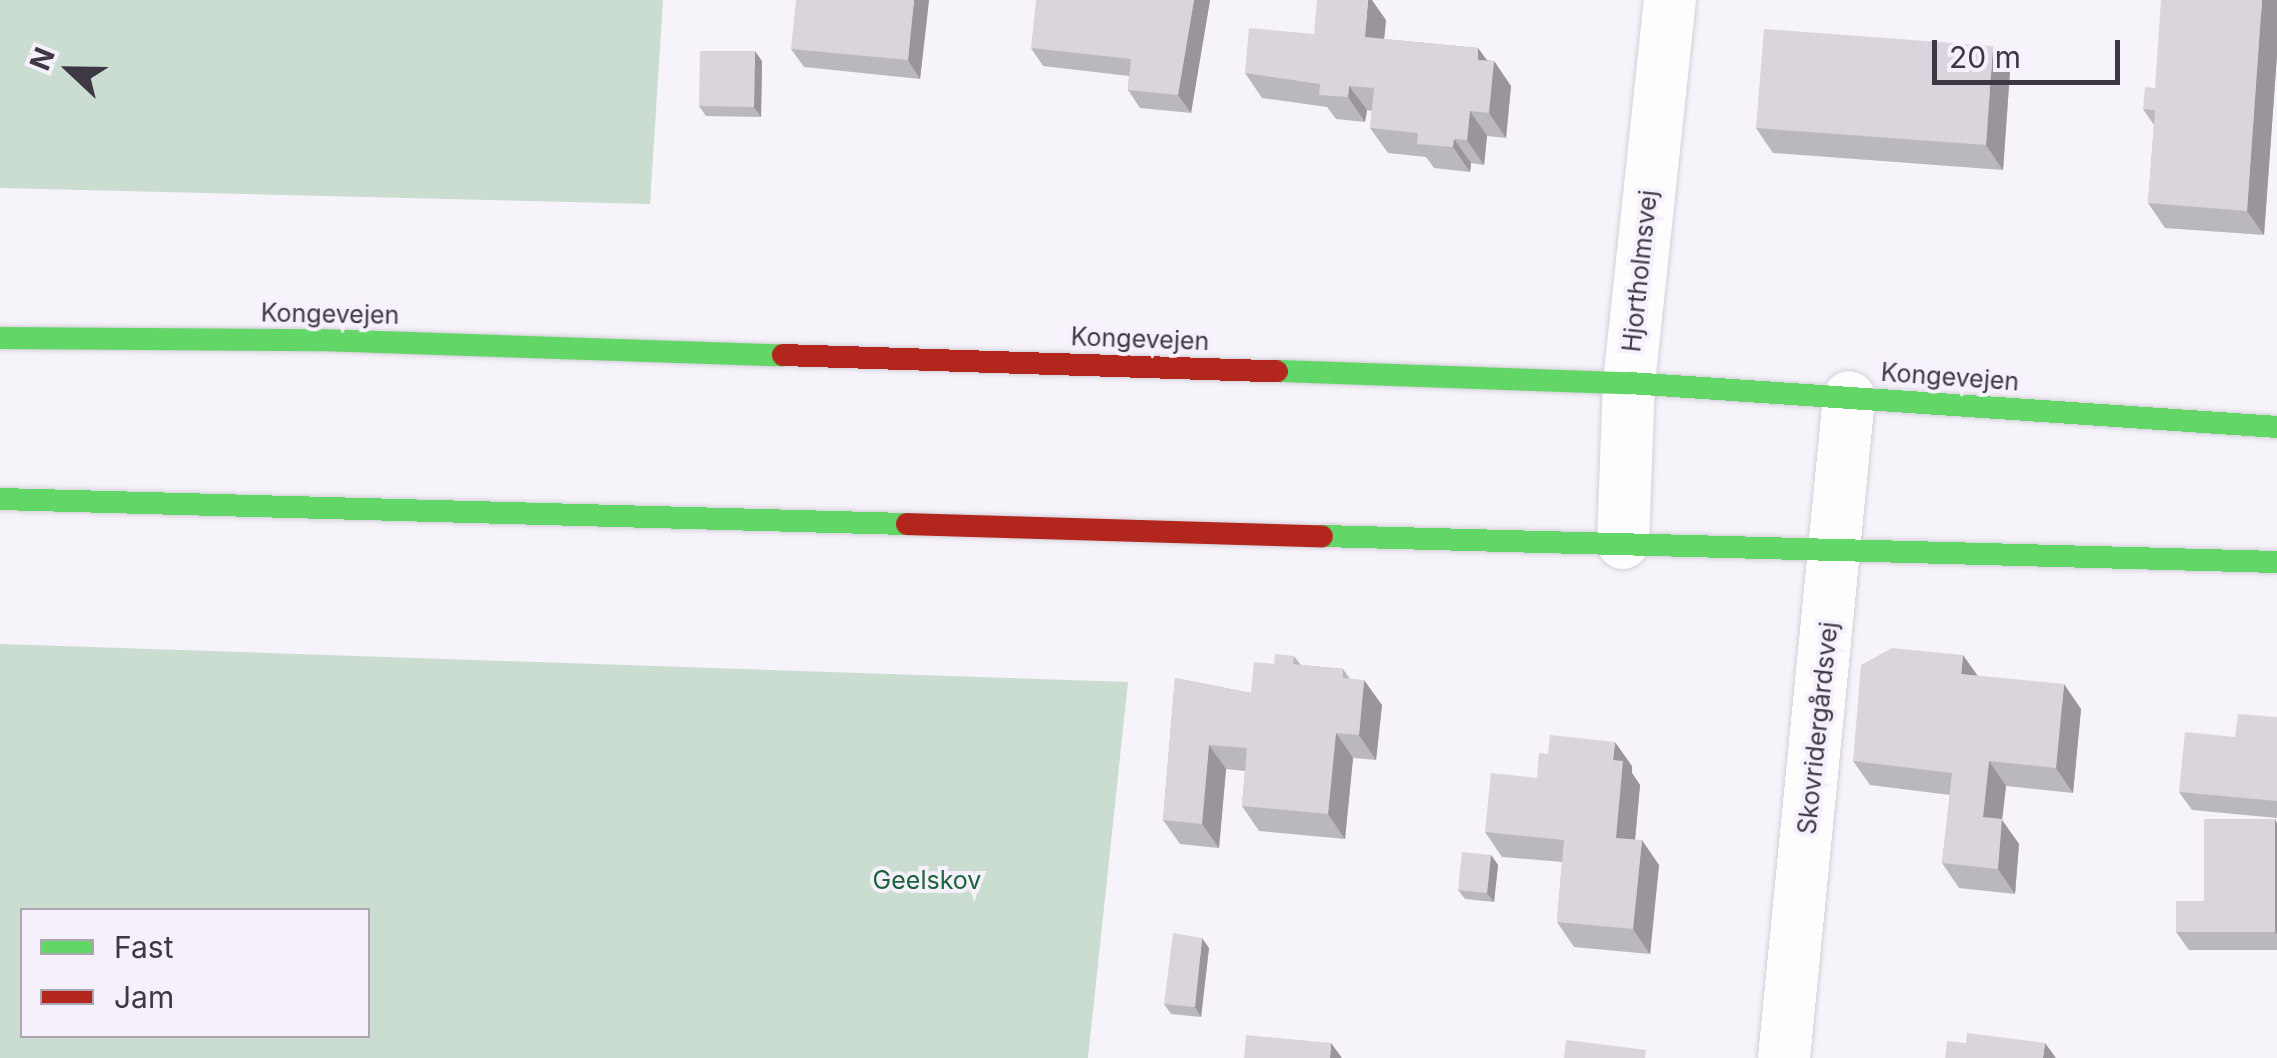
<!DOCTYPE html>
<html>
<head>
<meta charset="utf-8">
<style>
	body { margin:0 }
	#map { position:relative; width:2277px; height:1058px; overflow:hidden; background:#f6f3fa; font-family:Inter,sans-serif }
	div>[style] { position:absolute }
	.green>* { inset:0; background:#cbdcd1 }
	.roads { filter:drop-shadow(0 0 2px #d3cfd8) drop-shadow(0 0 2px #d3cfd8) }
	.street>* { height:52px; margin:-26px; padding:0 26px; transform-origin:26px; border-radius:26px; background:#fefdfe }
	.fast>* { height:22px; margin:-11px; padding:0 11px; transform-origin:11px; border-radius:11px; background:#63d668 }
	.jam>* { height:22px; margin:-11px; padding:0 11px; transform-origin:11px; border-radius:11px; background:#b3261e }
	.wall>* { inset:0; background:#bbb7be }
	.shaded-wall>* { inset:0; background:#99959b }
	.building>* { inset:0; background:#dad5dd }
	span { translate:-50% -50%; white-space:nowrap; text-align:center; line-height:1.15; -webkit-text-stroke:8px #f6f0fd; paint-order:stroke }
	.street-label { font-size:25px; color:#3e3844 }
	.park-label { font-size:25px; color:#1c643a }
	.legend { position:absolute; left:20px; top:908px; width:350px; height:130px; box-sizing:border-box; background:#f6f0fd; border:2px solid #aca6b3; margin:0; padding:12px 18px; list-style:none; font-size:30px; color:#3e3844 }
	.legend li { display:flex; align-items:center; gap:20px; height:50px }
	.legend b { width:50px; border:2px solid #aca6b3 }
	.north { position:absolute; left:20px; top:20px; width:100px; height:100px; -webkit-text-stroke:8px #f6f0fd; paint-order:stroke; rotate:292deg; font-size:28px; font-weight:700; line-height:40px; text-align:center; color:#3e3844 }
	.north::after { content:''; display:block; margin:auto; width:35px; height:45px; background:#3e3844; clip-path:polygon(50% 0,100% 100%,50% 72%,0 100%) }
	.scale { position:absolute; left:1932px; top:40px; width:188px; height:45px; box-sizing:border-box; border:5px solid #3e3844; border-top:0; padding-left:12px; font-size:30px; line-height:35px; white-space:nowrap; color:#3e3844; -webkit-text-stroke:8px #f6f0fd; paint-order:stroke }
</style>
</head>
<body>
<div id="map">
	<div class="green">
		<div style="clip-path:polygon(0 0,663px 0,650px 204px,0 188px)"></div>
		<div style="clip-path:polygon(evenodd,0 644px,1128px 682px,1088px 1058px,0 1058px,0 644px,22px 910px,368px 910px,368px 1036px,22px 1036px,22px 910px)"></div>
	</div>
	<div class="roads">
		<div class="street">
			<div style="left:1623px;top:543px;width:160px;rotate:-87.9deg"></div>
			<div style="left:1629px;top:383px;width:385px;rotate:-83.9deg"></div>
			<div style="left:1784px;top:1058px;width:664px;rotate:-84.38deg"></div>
		</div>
		<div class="fast">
			<div style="left:0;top:338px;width:319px;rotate:0.4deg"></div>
			<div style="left:319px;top:340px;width:464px;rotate:1.9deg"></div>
			<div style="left:1277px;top:371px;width:352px;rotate:2deg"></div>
			<div style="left:1629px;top:383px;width:649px;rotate:3.88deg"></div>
			<div style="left:0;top:499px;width:907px;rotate:1.58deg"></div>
			<div style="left:1322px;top:536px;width:955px;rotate:1.56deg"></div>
		</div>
		<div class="jam">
			<div style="left:783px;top:355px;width:494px;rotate:1.9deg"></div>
			<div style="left:907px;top:524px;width:415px;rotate:1.7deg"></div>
		</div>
	</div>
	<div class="wall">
		<div style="clip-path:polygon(929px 0,920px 79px,804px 67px,791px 49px)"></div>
		<div style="clip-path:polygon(1210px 0,1191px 113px,1140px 108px,1128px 90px,1129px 76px,1043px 66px,1031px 48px)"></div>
		<div style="clip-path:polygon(2277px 0,2277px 55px,2264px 235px,2165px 228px,2148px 203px,2154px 125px,2143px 109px)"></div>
		<div style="clip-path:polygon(1386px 20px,1384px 39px,1478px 48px,1487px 60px,1494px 61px,1511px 86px,1506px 138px,1487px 136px,1484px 165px,1471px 163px,1470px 172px,1434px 168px,1426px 157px,1388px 153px,1370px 128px,1372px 111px,1367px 110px,1365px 122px,1336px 119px,1327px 107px,1262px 98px,1245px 73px,1314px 34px)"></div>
		<div style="clip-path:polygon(762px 61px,761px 117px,706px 116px,699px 106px)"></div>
		<div style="clip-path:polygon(2010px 71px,2003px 170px,1773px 153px,1756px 128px)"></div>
		<div style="clip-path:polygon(1294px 656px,1301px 665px,1343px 669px,1350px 679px,1382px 705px,1376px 760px,1353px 758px,1345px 839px,1259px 831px,1242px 806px,1245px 771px,1226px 769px,1219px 848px,1180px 844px,1163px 820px,1175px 678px,1251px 693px,1274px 664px)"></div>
		<div style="clip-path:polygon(1978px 676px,2081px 709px,2073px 793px,2006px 786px,2002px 820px,2019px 844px,2015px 894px,1959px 888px,1942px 863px,1950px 795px,1870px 785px,1853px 761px)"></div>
		<div style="clip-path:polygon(2277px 717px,2277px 818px,2192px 810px,2179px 792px,2235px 737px)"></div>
		<div style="clip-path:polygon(1632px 766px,1632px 773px,1640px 785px,1635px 840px,1659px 865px,1650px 954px,1574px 947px,1557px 922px,1562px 862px,1502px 857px,1485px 832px)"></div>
		<div style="clip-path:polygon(2277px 823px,2277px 950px,2189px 950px,2176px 932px)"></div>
		<div style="clip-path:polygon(1491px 855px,1498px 865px,1494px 902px,1465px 899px,1458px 890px)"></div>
		<div style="clip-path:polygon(1209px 948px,1201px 1017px,1171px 1014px,1164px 1004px)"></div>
	</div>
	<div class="shaded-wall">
		<div style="clip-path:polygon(914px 0,929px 0,920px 79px,908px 60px)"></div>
		<div style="clip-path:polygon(1194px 0,1210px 0,1191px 113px,1178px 95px)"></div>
		<div style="clip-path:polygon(1368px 0,1372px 0,1386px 20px,1382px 61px,1365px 37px)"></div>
		<div style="clip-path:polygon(2262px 0,2277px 0,2277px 55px,2264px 235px,2247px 211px)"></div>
		<div style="clip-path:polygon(1993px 46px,2010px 71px,2003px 170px,1986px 145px)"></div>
		<div style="clip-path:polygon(1478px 48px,1493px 69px,1494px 61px,1511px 86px,1506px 138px,1489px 113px,1478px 60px)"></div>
		<div style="clip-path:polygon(755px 51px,762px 61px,761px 117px,754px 107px)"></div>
		<div style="clip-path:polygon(1349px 86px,1367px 110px,1365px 122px,1348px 97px)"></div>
		<div style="clip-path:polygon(1470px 111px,1487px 136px,1484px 165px,1467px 140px)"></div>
		<div style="clip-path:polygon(1454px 139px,1471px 163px,1470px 172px,1453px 147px)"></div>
		<div style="clip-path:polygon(1963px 655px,1980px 679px,1961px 674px)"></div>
		<div style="clip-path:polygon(1364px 680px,1382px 705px,1376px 760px,1359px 735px)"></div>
		<div style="clip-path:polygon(2064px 684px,2081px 709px,2073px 793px,2056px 768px)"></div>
		<div style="clip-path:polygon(1336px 733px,1353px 758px,1345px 839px,1328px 814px)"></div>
		<div style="clip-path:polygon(1615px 742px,1632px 766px,1632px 773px,1640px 785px,1633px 862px,1616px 838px,1613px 760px)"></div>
		<div style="clip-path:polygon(1209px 745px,1226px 769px,1219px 848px,1202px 824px)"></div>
		<div style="clip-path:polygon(1989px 761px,2006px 786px,2002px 820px,2019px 844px,2015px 894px,1998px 869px,1983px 817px)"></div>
		<div style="clip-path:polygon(2275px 819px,2277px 823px,2277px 934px,2275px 932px)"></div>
		<div style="clip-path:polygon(1642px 840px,1659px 865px,1650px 954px,1633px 929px)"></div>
		<div style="clip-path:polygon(1491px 855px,1498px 865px,1494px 902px,1487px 893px)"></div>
		<div style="clip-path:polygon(1202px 938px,1209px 948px,1201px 1017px,1195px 1007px)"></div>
		<div style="clip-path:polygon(1331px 1043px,1342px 1058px,1330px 1058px)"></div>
		<div style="clip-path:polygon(2045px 1043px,2056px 1058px,2043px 1058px)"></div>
	</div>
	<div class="building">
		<div style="clip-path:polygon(796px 0,914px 0,908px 60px,791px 49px)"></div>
		<div style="clip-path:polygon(1036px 0,1194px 0,1178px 95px,1128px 90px,1131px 59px,1031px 48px)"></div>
		<div style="clip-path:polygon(1317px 0,1368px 0,1365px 37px,1478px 48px,1478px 60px,1494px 61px,1489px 113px,1470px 111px,1467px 140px,1454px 139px,1453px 147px,1417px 144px,1418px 133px,1370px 128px,1374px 88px,1349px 86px,1348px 97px,1319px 95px,1320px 84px,1245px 73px,1249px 28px,1314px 34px)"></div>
		<div style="clip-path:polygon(2161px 0,2262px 0,2247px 211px,2148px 203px,2155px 110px,2143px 109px,2145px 87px,2155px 88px)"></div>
		<div style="clip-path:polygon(1764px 29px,1993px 46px,1986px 145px,1756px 128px)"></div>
		<div style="clip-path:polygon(700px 51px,755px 51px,754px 107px,699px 106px)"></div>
		<div style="clip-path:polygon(1892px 648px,1963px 655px,1961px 674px,2064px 684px,2056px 768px,1989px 761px,1983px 817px,2002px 819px,1998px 869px,1942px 863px,1952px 773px,1853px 761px,1861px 665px)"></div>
		<div style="clip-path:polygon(1275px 654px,1294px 656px,1293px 664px,1343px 669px,1343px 678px,1364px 680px,1359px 735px,1336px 733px,1328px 814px,1242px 806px,1247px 748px,1209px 745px,1202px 824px,1163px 820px,1175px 678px,1251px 693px,1254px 662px,1274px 664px)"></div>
		<div style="clip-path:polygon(2238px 714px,2277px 717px,2277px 801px,2179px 792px,2185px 732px,2235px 737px)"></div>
		<div style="clip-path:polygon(1550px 735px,1615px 742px,1613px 760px,1623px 761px,1616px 838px,1642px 840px,1633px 929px,1557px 922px,1564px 840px,1485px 832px,1491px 773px,1537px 778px,1539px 753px,1548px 754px)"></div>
		<div style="clip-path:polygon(2204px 819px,2275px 819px,2275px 932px,2176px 932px,2176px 901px,2204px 901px)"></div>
		<div style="clip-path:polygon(1462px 852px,1491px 855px,1487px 893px,1458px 890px)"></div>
		<div style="clip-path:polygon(1173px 933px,1202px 938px,1195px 1007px,1164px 1004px)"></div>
		<div style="clip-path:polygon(1967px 1033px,2045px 1043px,2043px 1058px,1945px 1058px,1947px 1041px,1966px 1043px)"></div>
		<div style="clip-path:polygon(1246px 1035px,1331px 1043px,1330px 1058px,1244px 1058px)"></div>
		<div style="clip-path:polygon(1566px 1040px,1646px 1050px,1645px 1058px,1564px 1058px)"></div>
	</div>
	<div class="street-label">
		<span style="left:1640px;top:271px;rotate:-84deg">Hjortholmsvej</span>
		<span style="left:330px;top:314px;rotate:1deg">Kongevejen</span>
		<span style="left:1140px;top:339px;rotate:2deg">Kongevejen</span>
		<span style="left:1950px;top:377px;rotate:4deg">Kongevejen</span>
		<span style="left:1818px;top:728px;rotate:-84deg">Skovridergårdsvej</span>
	</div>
	<div class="park-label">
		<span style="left:927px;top:880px">Geelskov</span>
	</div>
	<ul class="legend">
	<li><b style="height:12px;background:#63d668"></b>Fast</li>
	<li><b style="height:12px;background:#b3261e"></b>Jam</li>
	</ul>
	<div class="north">N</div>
	<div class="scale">20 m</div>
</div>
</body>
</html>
